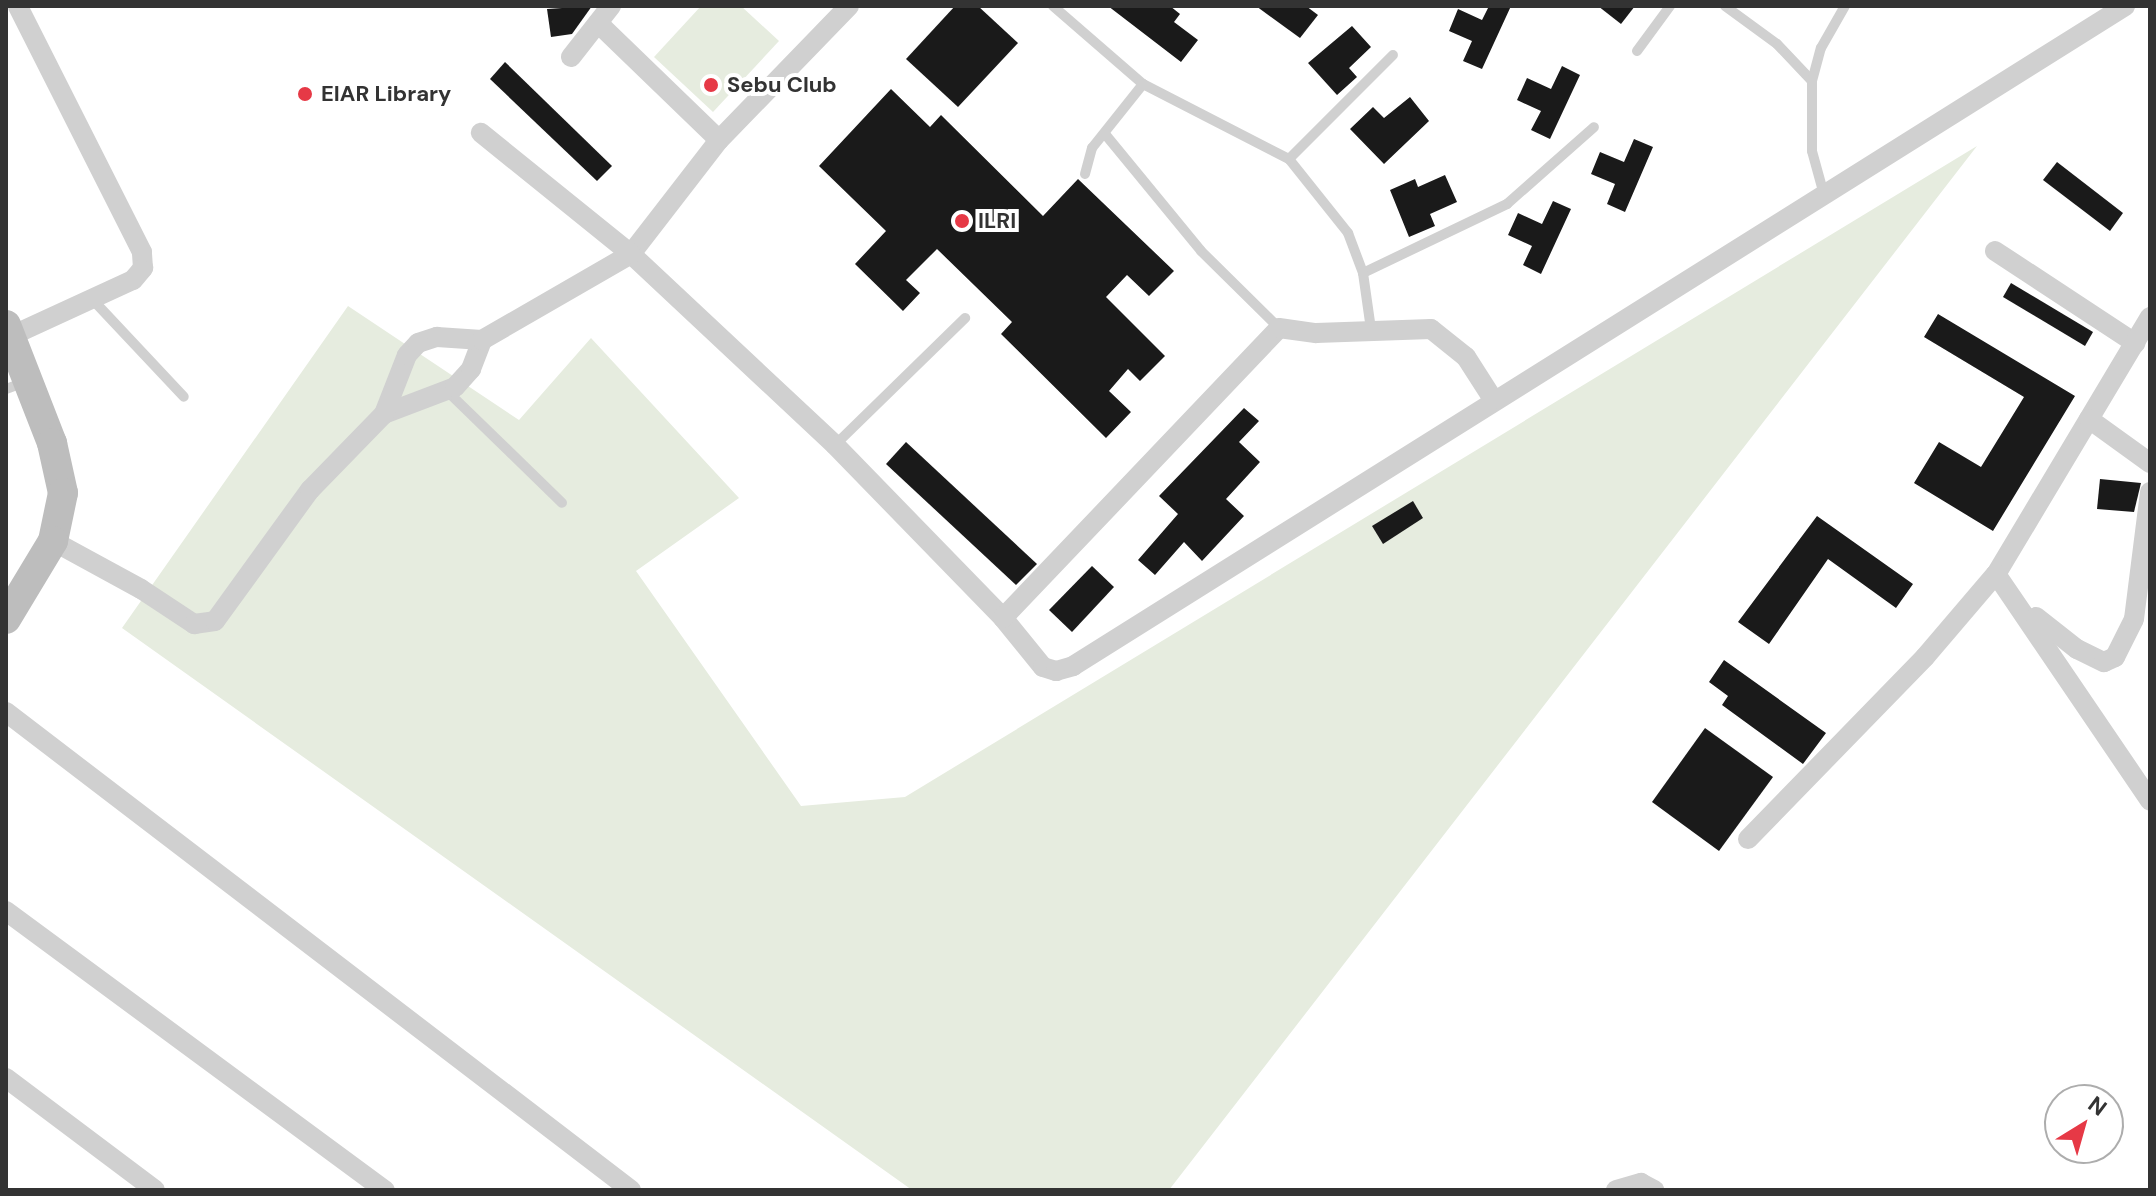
<!DOCTYPE html>
<html>
<head>
<meta charset="utf-8">
<style>
	body { margin:0 }
	#map { position:relative; width:2156px; height:1196px; overflow:hidden; background:#fff; font-family:"DM Sans",sans-serif }
	div>[style] { position:absolute }
	.green>* { inset:0; background:#e6ecdf }
	.building>* { inset:0; background:#1a1a1a }
	.lane>* { height:10px; margin:-5px; padding:0 5px; transform-origin:5px; border-radius:5px; background:#d0d0d0 }
	.street>* { height:20px; margin:-10px; padding:0 10px; transform-origin:10px; border-radius:10px; background:#d0d0d0 }
	.secondary>* { height:30px; margin:-15px; padding:0 15px; transform-origin:15px; border-radius:15px; background:#bdbdbd }
	.dots>* { width:22px; height:22px; translate:-50% -50%; box-sizing:border-box; border:4px solid #fff; border-radius:50% }
	span { translate:-50% -50%; white-space:nowrap; text-align:center; line-height:1.15; -webkit-text-stroke:8px #fff; paint-order:stroke }
	.poi-label { font-size:22px; color:#333; font-weight:700 }
	.left { translate:0 -50%; text-align:left }
	.frame { position:absolute; inset:0; border:8px solid #333; pointer-events:none }
	.north { position:absolute; left:2044px; top:1084px; width:80px; height:80px; box-sizing:border-box; background:#fff; border:2px solid #adadad; border-radius:50%; rotate:37deg; font-size:22px; font-weight:700; line-height:32px; text-align:center; color:#333 }
	.north::after { content:''; display:block; margin:auto; width:28px; height:36px; background:#e63946; clip-path:polygon(50% 0,100% 100%,50% 72%,0 100%) }
</style>
</head>
<body>
<div id="map">
	<div class="green">
		<div style="clip-path:polygon(701px 6px,741px 6px,779px 41px,713px 112px,654px 57px)"></div>
		<div style="clip-path:polygon(1977px 146px,1169px 1190px,912px 1190px,122px 628px,348px 306px,519px 420px,591px 338px,739px 498px,636px 571px,801px 806px,905px 797px)"></div>
	</div>
	<div class="building">
		<div style="clip-path:polygon(592px 6px,572px 34px,551px 37px,547px 9px)"></div>
		<div style="clip-path:polygon(955px 6px,978px 6px,1018px 43px,958px 107px,906px 59px)"></div>
		<div style="clip-path:polygon(1108px 6px,1170px 6px,1180px 14px,1174px 22px,1198px 40px,1181px 62px)"></div>
		<div style="clip-path:polygon(1256px 6px,1306px 6px,1318px 15px,1300px 38px)"></div>
		<div style="clip-path:polygon(1489px 6px,1511px 6px,1482px 69px,1463px 61px,1472px 41px,1449px 31px,1458px 9px,1482px 20px)"></div>
		<div style="clip-path:polygon(1598px 6px,1635px 6px,1621px 24px)"></div>
		<div style="clip-path:polygon(1352px 26px,1371px 47px,1349px 68px,1357px 77px,1337px 95px,1308px 63px)"></div>
		<div style="clip-path:polygon(505px 62px,612px 166px,597px 181px,490px 79px)"></div>
		<div style="clip-path:polygon(1562px 66px,1580px 75px,1550px 139px,1531px 130px,1541px 111px,1517px 100px,1527px 78px,1551px 89px)"></div>
		<div style="clip-path:polygon(891px 89px,930px 127px,941px 115px,1043px 216px,1078px 179px,1174px 271px,1149px 296px,1127px 275px,1106px 297px,1165px 356px,1140px 381px,1128px 369px,1109px 391px,1131px 412px,1106px 438px,1001px 334px,1012px 322px,937px 249px,906px 280px,920px 293px,903px 311px,855px 264px,886px 231px,819px 166px)"></div>
		<div style="clip-path:polygon(1410px 97px,1429px 121px,1384px 164px,1350px 129px,1373px 107px,1384px 118px)"></div>
		<div style="clip-path:polygon(1634px 139px,1653px 147px,1625px 212px,1607px 204px,1615px 184px,1591px 174px,1600px 152px,1624px 162px)"></div>
		<div style="clip-path:polygon(2057px 162px,2123px 213px,2110px 231px,2043px 180px)"></div>
		<div style="clip-path:polygon(1445px 175px,1457px 202px,1430px 214px,1435px 226px,1409px 237px,1390px 190px,1415px 179px,1418px 187px)"></div>
		<div style="clip-path:polygon(1553px 201px,1571px 209px,1541px 274px,1523px 265px,1532px 246px,1508px 235px,1518px 213px,1542px 224px)"></div>
		<div style="clip-path:polygon(2011px 283px,2093px 332px,2085px 346px,2003px 297px)"></div>
		<div style="clip-path:polygon(1938px 314px,2075px 396px,1993px 531px,1914px 483px,1939px 442px,1981px 467px,2024px 397px,1924px 337px)"></div>
		<div style="clip-path:polygon(1244px 408px,1259px 421px,1239px 442px,1260px 462px,1226px 499px,1244px 516px,1202px 561px,1184px 542px,1155px 575px,1138px 560px,1178px 514px,1159px 496px)"></div>
		<div style="clip-path:polygon(906px 442px,1037px 564px,1016px 585px,886px 464px)"></div>
		<div style="clip-path:polygon(2100px 479px,2141px 483px,2134px 512px,2097px 509px)"></div>
		<div style="clip-path:polygon(1413px 501px,1423px 518px,1383px 544px,1372px 526px)"></div>
		<div style="clip-path:polygon(1817px 516px,1913px 584px,1896px 608px,1828px 559px,1769px 644px,1738px 622px)"></div>
		<div style="clip-path:polygon(1092px 566px,1114px 587px,1072px 632px,1049px 610px)"></div>
		<div style="clip-path:polygon(1724px 660px,1826px 733px,1803px 764px,1722px 705px,1728px 696px,1709px 682px)"></div>
		<div style="clip-path:polygon(1705px 728px,1773px 777px,1719px 851px,1652px 802px)"></div>
	</div>
	<div class="lane">
		<div style="left:1053px;top:6px;width:119px;rotate:40.9deg"></div>
		<div style="left:1143px;top:84px;width:164px;rotate:27.2deg"></div>
		<div style="left:1289px;top:159px;width:95px;rotate:51.4deg"></div>
		<div style="left:1348px;top:233px;width:43px;rotate:69.4deg"></div>
		<div style="left:1363px;top:273px;width:160px;rotate:-25.6deg"></div>
		<div style="left:1507px;top:204px;width:116px;rotate:-41.5deg"></div>
		<div style="left:1725px;top:6px;width:64px;rotate:36.2deg"></div>
		<div style="left:1777px;top:44px;width:51px;rotate:46.6deg"></div>
		<div style="left:1637px;top:51px;width:56px;rotate:-53.7deg"></div>
		<div style="left:1105px;top:134px;width:151px;rotate:50.6deg"></div>
		<div style="left:1201px;top:251px;width:110px;rotate:44.6deg"></div>
		<div style="left:1289px;top:159px;width:147px;rotate:-45deg"></div>
		<div style="left:1085px;top:174px;width:27px;rotate:-75deg"></div>
		<div style="left:1092px;top:148px;width:82px;rotate:-51.4deg"></div>
		<div style="left:1823px;top:191px;width:41px;rotate:-105.4deg"></div>
		<div style="left:1812px;top:151px;width:70px;rotate:-90deg"></div>
		<div style="left:1812px;top:81px;width:34px;rotate:-75deg"></div>
		<div style="left:1821px;top:48px;width:48px;rotate:-60.3deg"></div>
		<div style="left:1363px;top:273px;width:57px;rotate:81.9deg"></div>
		<div style="left:92px;top:299px;width:134px;rotate:46.8deg"></div>
		<div style="left:6px;top:389px;width:20px;rotate:-20deg"></div>
		<div style="left:448px;top:392px;width:159px;rotate:44.2deg"></div>
		<div style="left:835px;top:445px;width:182px;rotate:-44.3deg"></div>
	</div>
	<div class="street">
		<div style="left:849px;top:6px;width:187px;rotate:134.1deg"></div>
		<div style="left:719px;top:140px;width:144px;rotate:127.7deg"></div>
		<div style="left:631px;top:254px;width:279px;rotate:43.1deg"></div>
		<div style="left:835px;top:445px;width:241px;rotate:45.8deg"></div>
		<div style="left:1003px;top:618px;width:63px;rotate:50.8deg"></div>
		<div style="left:1043px;top:667px;width:14px;rotate:17deg"></div>
		<div style="left:1056px;top:671px;width:18px;rotate:-16deg"></div>
		<div style="left:1073px;top:666px;width:1242px;rotate:-32.1deg"></div>
		<div style="left:598px;top:23px;width:168px;rotate:44deg"></div>
		<div style="left:571px;top:57px;width:65px;rotate:-51.9deg"></div>
		<div style="left:1995px;top:251px;width:168px;rotate:33.3deg"></div>
		<div style="left:2150px;top:317px;width:300px;rotate:120.9deg"></div>
		<div style="left:1996px;top:574px;width:274px;rotate:55.8deg"></div>
		<div style="left:11px;top:336px;width:134px;rotate:-24.7deg"></div>
		<div style="left:133px;top:280px;width:16px;rotate:-50deg"></div>
		<div style="left:143px;top:268px;width:16px;rotate:-94deg"></div>
		<div style="left:142px;top:252px;width:275px;rotate:-116.8deg"></div>
		<div style="left:384px;top:414px;width:76px;rotate:-20.8deg"></div>
		<div style="left:455px;top:387px;width:24px;rotate:-48deg"></div>
		<div style="left:471px;top:369px;width:31px;rotate:-69deg"></div>
		<div style="left:2089px;top:419px;width:75px;rotate:35.8deg"></div>
		<div style="left:53px;top:541px;width:100px;rotate:28.6deg"></div>
		<div style="left:141px;top:589px;width:64px;rotate:33.4deg"></div>
		<div style="left:194px;top:624px;width:21px;rotate:-8deg"></div>
		<div style="left:215px;top:621px;width:162px;rotate:-54.1deg"></div>
		<div style="left:310px;top:490px;width:106px;rotate:-45.8deg"></div>
		<div style="left:384px;top:414px;width:63px;rotate:-68.7deg"></div>
		<div style="left:407px;top:355px;width:16px;rotate:-47deg"></div>
		<div style="left:418px;top:343px;width:20px;rotate:-18deg"></div>
		<div style="left:437px;top:337px;width:45px;rotate:3.8deg"></div>
		<div style="left:482px;top:340px;width:172px;rotate:-30deg"></div>
		<div style="left:631px;top:254px;width:193px;rotate:-141.1deg"></div>
		<div style="left:2036px;top:617px;width:52px;rotate:38deg"></div>
		<div style="left:2077px;top:649px;width:30px;rotate:26deg"></div>
		<div style="left:2104px;top:662px;width:12px;rotate:-24deg"></div>
		<div style="left:2115px;top:657px;width:42px;rotate:-63.4deg"></div>
		<div style="left:2134px;top:619px;width:128px;rotate:-82.8deg"></div>
		<div style="left:1003px;top:618px;width:400px;rotate:-46.4deg"></div>
		<div style="left:1279px;top:328px;width:37px;rotate:8deg"></div>
		<div style="left:1316px;top:333px;width:115px;rotate:-2deg"></div>
		<div style="left:1431px;top:329px;width:45px;rotate:38.7deg"></div>
		<div style="left:1466px;top:357px;width:50px;rotate:57.3deg"></div>
		<div style="left:6px;top:712px;width:787px;rotate:37.41deg"></div>
		<div style="left:1748px;top:839px;width:254px;rotate:-45.8deg"></div>
		<div style="left:1925px;top:657px;width:109px;rotate:-49.5deg"></div>
		<div style="left:6px;top:911px;width:471px;rotate:36.4deg"></div>
		<div style="left:6px;top:1078px;width:186px;rotate:36.9deg"></div>
		<div style="left:1616px;top:1190px;width:26px;rotate:-16deg"></div>
		<div style="left:1641px;top:1183px;width:15px;rotate:28deg"></div>
	</div>
	<div class="secondary">
		<div style="left:6px;top:325px;width:127px;rotate:68.7deg"></div>
		<div style="left:52px;top:443px;width:51px;rotate:77.6deg"></div>
		<div style="left:63px;top:493px;width:49px;rotate:101.8deg"></div>
		<div style="left:53px;top:541px;width:91px;rotate:121.1deg"></div>
	</div>
	<div class="dots">
		<div style="left:711px;top:85px;background:#e63946"></div>
		<div style="left:305px;top:94px;background:#e63946"></div>
		<div style="left:962px;top:221px;background:#e63946"></div>
	</div>
	<div class="poi-label">
		<span class="left" style="left:727px;top:85px">Sebu Club</span>
		<span class="left" style="left:321px;top:94px">EIAR Library</span>
		<span class="left" style="left:978px;top:221px">ILRI</span>
	</div>
	<div class="frame"></div>
	<div class="north">N</div>
</div>
</body>
</html>
